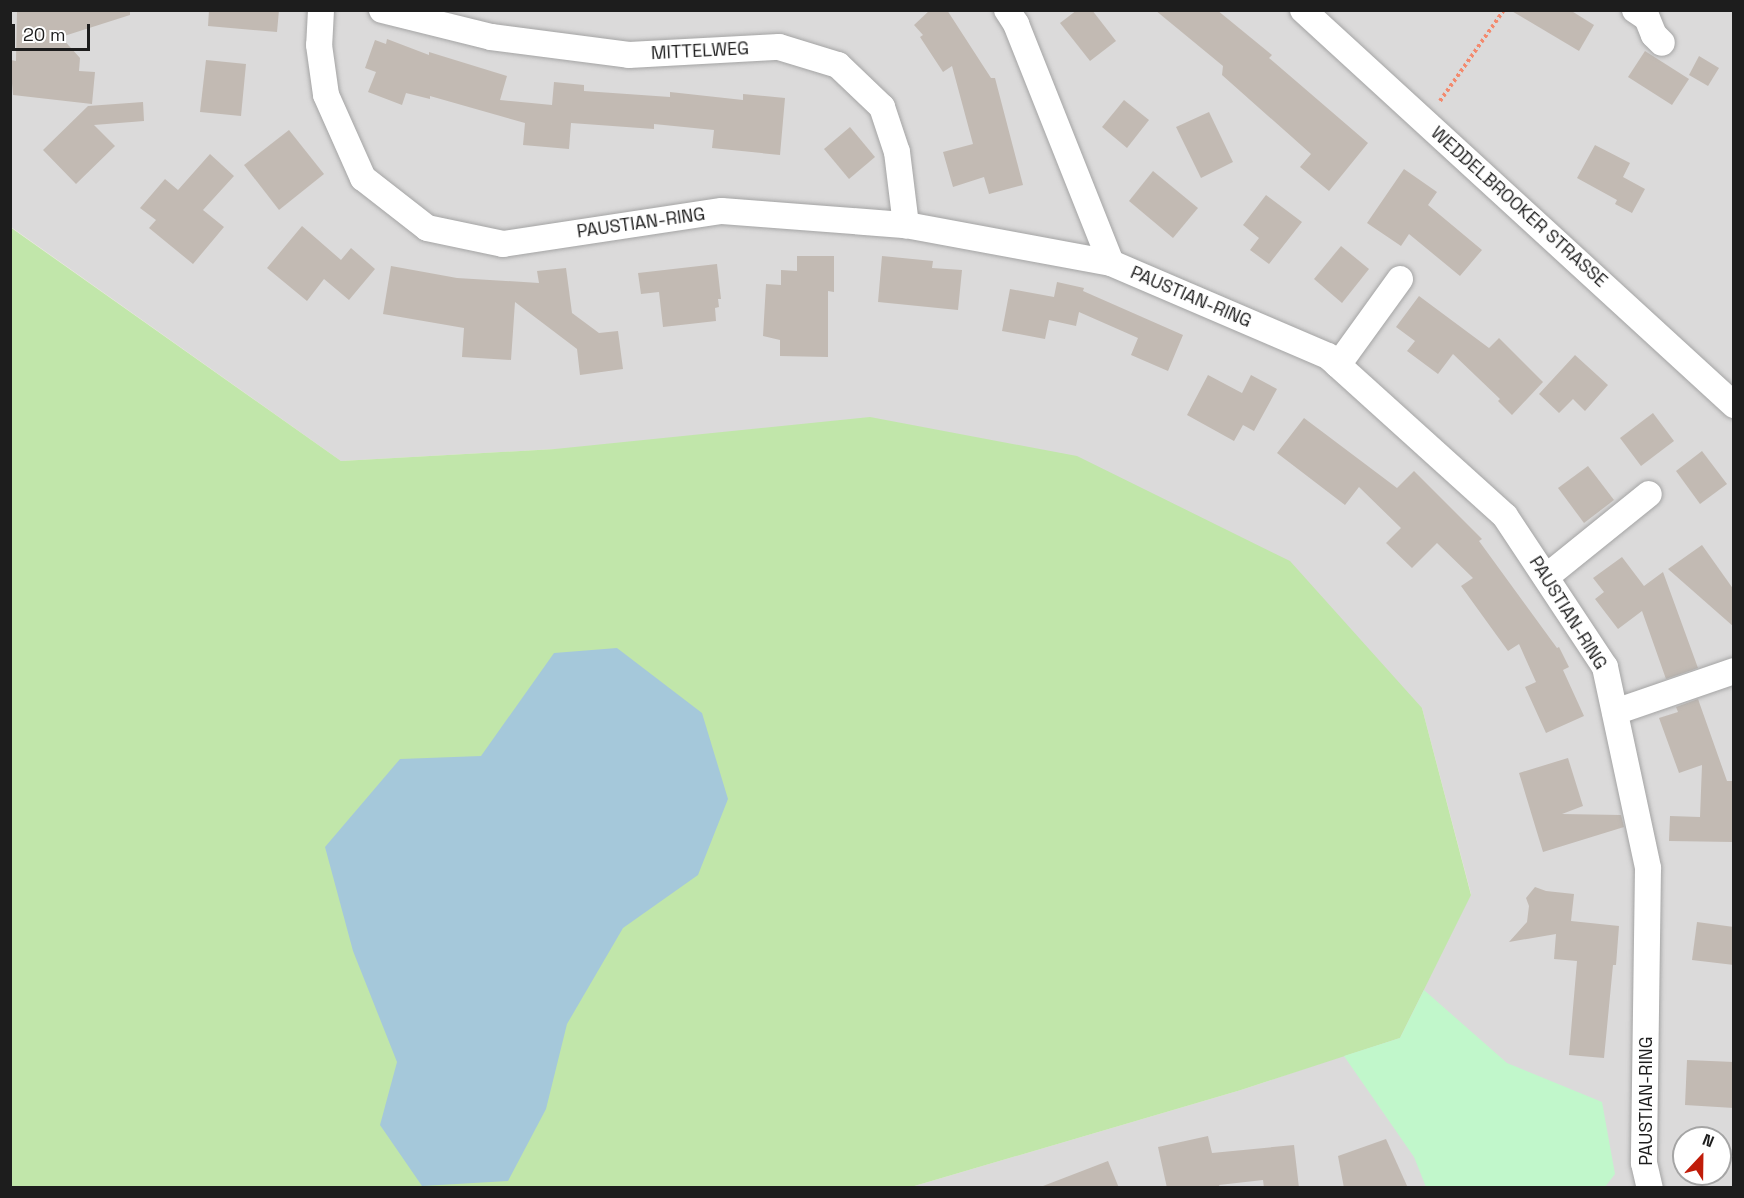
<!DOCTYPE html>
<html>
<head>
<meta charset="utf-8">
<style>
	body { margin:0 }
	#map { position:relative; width:1744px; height:1198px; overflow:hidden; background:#eeebe3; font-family:"Space Grotesk",sans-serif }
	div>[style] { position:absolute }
	.residential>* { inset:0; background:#dbdada }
	.grass>* { inset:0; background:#c1e6aa }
	.park>* { inset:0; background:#c1f7cb }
	.water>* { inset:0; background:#a5c8da }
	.building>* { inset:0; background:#c2bab3 }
	.path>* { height:4px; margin-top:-2px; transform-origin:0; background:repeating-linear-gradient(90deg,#f38a6e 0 3px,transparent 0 6px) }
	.roads { filter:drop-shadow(0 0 2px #a4a4a4) drop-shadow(0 0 2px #a4a4a4) }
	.minor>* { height:26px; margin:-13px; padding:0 13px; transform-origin:13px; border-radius:13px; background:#fff }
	span { translate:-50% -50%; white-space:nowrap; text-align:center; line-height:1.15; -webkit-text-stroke:6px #fff; paint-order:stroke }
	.street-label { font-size:18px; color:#1d1d1d }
	.frame { position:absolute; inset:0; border:12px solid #1d1d1d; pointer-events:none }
	.north { position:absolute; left:1672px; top:1126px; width:60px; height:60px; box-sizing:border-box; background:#fff; border:2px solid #a5a5a5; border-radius:50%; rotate:22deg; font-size:16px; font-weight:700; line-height:24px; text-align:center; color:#1d1d1d }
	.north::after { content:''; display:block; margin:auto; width:21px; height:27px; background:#c01c09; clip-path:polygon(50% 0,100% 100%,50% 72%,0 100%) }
	.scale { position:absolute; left:12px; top:24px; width:78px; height:27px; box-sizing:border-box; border:3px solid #1d1d1d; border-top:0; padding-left:8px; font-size:18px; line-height:21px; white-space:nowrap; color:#1d1d1d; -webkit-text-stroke:4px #fff; paint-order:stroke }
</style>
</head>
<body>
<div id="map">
	<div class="residential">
		<div style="clip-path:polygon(evenodd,11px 11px,1733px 11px,1733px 1187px,911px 1187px,1241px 1090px,1400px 1037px,1471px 894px,1422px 708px,555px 449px,341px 461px,11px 227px,11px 11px,1684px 1138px,1720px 1138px,1720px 1174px,1684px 1174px,1684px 1138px)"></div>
	</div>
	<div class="grass">
		<div style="clip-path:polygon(10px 227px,341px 461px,555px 449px,870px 417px,1077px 456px,1290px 561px,1422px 708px,1471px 895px,1400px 1038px,1241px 1090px,911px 1187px,11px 1187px)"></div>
	</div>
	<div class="park">
		<div style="clip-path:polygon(1424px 990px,1507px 1063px,1602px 1102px,1615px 1174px,1605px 1187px,1426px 1187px,1414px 1157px,1344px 1056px,1400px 1038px)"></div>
	</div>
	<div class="water">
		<div style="clip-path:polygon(617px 648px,702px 713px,728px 799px,698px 875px,623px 928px,567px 1024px,546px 1109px,508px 1181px,422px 1186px,380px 1125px,397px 1062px,353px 951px,325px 847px,400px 759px,481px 756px,554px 653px)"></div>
	</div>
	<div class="building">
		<div style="clip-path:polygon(17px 10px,130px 10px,130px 15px,61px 37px,80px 58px,79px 71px,95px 72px,92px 104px,13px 95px,10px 60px,16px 61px)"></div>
		<div style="clip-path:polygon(209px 10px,279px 10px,277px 32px,208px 26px)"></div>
		<div style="clip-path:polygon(930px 10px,947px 10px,991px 78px,995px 78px,1023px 185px,989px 194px,984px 177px,953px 187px,943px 152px,973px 144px,952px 66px,943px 72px,920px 37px,923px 35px,914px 25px)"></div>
		<div style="clip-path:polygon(1077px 10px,1092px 10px,1116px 41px,1090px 61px,1060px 23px)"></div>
		<div style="clip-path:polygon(1155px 10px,1217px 10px,1272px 55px,1269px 58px,1368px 143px,1329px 191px,1300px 167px,1311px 154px,1222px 75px,1223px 66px)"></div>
		<div style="clip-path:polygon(1510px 10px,1570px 10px,1594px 25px,1579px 51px)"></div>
		<div style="clip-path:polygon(387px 39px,429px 55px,429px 52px,507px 76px,500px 100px,552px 105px,554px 82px,584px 85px,584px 91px,670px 97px,670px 92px,743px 100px,743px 94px,785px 98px,780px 155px,712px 148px,714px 130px,654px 124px,654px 129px,571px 123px,569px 149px,523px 145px,525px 123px,430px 96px,430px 99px,406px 93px,402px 105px,368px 92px,376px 72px,365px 68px,375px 40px,386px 44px)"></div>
		<div style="clip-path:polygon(1645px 51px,1689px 79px,1672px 105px,1628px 77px)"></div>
		<div style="clip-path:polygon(1699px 56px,1719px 68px,1708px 86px,1689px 75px)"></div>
		<div style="clip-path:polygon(206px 60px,246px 64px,241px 116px,200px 112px)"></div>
		<div style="clip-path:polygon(1124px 100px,1149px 120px,1127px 148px,1102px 127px)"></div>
		<div style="clip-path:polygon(143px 102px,144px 121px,94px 125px,115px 146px,76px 184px,43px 150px,88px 106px)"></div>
		<div style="clip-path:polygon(1209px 112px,1233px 162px,1201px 178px,1176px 127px)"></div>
		<div style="clip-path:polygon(850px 127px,875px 157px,849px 179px,824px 149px)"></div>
		<div style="clip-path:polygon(289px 130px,324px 174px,279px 210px,244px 165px)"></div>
		<div style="clip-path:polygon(1595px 145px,1630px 163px,1623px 177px,1645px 189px,1632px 213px,1615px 204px,1617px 200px,1577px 178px)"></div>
		<div style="clip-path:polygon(210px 154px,234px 176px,203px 210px,224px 227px,193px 264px,149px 228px,156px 220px,140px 208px,165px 179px,178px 190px)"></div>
		<div style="clip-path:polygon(1404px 169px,1437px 192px,1428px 205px,1482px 250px,1460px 276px,1409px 234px,1401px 246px,1367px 223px)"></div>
		<div style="clip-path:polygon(1153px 171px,1198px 208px,1173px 238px,1129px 201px)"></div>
		<div style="clip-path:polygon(1266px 195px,1302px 222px,1269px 264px,1250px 250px,1259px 238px,1243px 225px)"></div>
		<div style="clip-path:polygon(302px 226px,341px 260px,351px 248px,375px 269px,349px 300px,324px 279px,307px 301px,267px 268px)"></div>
		<div style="clip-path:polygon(1341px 246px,1369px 269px,1342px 303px,1314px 279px)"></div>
		<div style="clip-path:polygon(797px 256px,834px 256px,834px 292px,828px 291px,828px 357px,780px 356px,780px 340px,763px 336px,766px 284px,781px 285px,781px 270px,797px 271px)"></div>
		<div style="clip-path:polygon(882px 256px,933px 261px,932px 268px,962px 270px,958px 310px,878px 302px)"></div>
		<div style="clip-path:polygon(717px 264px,721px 299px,718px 299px,719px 307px,715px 308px,716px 321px,663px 327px,659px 292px,641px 294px,638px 273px)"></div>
		<div style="clip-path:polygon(391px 266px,457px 278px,539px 283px,537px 271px,566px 268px,572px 313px,599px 333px,618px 331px,623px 369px,580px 375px,577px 349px,515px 302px,511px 360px,462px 357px,464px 328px,383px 314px)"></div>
		<div style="clip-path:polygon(1057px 282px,1084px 288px,1083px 291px,1183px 335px,1168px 371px,1131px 355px,1138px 338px,1079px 312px,1076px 326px,1049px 320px,1045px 339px,1002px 331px,1010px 289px,1054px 297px)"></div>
		<div style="clip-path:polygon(1419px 296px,1489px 348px,1499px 338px,1543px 382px,1512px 415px,1498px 401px,1500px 399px,1453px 354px,1438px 374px,1407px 351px,1415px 341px,1396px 327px)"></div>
		<div style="clip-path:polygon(1575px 355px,1608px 385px,1585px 411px,1573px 399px,1559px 413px,1539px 394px)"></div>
		<div style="clip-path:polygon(1208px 375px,1242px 393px,1251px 375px,1277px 389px,1254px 431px,1243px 425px,1234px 441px,1187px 415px)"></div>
		<div style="clip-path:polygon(1653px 413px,1674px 441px,1641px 466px,1620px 438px)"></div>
		<div style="clip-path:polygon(1304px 418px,1397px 488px,1414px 471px,1482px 539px,1479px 541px,1557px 648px,1559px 647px,1569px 667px,1563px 670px,1584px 716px,1546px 733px,1525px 687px,1536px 682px,1519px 644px,1508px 651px,1461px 586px,1473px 578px,1437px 543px,1412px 568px,1386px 543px,1401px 528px,1359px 487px,1345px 505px,1277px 453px)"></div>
		<div style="clip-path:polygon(1702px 451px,1727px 484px,1700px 504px,1676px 471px)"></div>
		<div style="clip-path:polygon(1588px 466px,1614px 500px,1584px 523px,1558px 488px)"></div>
		<div style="clip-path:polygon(1702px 545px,1734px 590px,1734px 627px,1668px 569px)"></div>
		<div style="clip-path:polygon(1622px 557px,1644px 586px,1663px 572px,1698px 668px,1666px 679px,1642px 611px,1618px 629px,1595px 599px,1604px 592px,1593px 578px)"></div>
		<div style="clip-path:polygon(1698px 699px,1727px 781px,1734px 781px,1734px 842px,1669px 841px,1670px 816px,1700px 817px,1702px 765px,1679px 773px,1659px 718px,1678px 712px,1676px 707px)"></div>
		<div style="clip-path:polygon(1568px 758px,1583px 806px,1562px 814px,1621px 815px,1624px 827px,1543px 852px,1519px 773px)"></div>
		<div style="clip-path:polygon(1535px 887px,1546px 891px,1574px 894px,1571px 921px,1619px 926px,1616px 965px,1613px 965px,1604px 1058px,1569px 1055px,1577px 961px,1554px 959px,1556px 934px,1509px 942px,1527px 922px,1529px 906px,1526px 898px)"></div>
		<div style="clip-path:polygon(1697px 922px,1734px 927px,1734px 965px,1692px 960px)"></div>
		<div style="clip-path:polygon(1687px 1060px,1734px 1062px,1734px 1108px,1685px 1105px)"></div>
		<div style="clip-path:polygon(1208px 1136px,1212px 1153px,1294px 1145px,1299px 1188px,1264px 1188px,1263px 1180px,1219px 1185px,1220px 1188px,1167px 1188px,1158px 1147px)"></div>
		<div style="clip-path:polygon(1386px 1139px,1408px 1188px,1344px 1188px,1338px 1156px)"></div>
		<div style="clip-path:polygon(1108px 1161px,1119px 1188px,1043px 1188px,1043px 1186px)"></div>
	</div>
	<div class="path">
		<div style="left:1440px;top:101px;width:111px;rotate:-54.9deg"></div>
	</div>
	<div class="roads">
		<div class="minor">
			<div style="left:321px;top:10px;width:35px;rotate:93deg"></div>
			<div style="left:319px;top:45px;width:50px;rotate:82deg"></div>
			<div style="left:326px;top:95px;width:91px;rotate:66deg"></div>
			<div style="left:363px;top:178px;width:81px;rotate:38deg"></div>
			<div style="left:427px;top:228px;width:78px;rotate:11.9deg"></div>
			<div style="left:503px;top:244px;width:221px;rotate:-8.6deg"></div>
			<div style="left:722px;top:211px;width:185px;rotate:4.4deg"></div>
			<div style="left:906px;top:225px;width:208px;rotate:10.5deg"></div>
			<div style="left:1111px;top:263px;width:236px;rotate:23.2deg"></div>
			<div style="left:1328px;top:356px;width:13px;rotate:42deg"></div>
			<div style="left:1338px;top:365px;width:225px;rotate:42.1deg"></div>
			<div style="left:1505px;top:516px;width:181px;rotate:56.5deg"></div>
			<div style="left:1605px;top:667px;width:206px;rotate:77.9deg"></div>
			<div style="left:1648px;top:868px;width:295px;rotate:90.8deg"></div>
			<div style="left:1644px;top:1163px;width:26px;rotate:77deg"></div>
			<div style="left:382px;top:10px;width:112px;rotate:13.9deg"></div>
			<div style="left:491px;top:37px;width:139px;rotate:7.4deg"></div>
			<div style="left:629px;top:55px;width:150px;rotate:-3.1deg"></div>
			<div style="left:779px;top:47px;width:62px;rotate:17deg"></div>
			<div style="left:838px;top:65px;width:61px;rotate:43.7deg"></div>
			<div style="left:882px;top:107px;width:47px;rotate:71.6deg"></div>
			<div style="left:897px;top:152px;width:74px;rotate:83deg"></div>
			<div style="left:1007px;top:10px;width:17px;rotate:57deg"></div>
			<div style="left:1016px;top:24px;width:257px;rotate:68.3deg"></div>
			<div style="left:1303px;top:10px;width:585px;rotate:42.5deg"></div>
			<div style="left:1635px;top:10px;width:14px;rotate:34deg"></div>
			<div style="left:1647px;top:18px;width:18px;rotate:68deg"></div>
			<div style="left:1654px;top:35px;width:11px;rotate:45deg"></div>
			<div style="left:1338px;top:365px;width:106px;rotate:-54.2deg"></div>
			<div style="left:1546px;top:577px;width:132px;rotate:-38.9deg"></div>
			<div style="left:1615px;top:712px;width:126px;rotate:-19deg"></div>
		</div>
	</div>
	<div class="street-label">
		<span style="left:700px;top:51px;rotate:-3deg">MITTELWEG</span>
		<span style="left:1519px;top:207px;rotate:42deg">WEDDELBROOKER STRASSE</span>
		<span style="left:641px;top:223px;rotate:-8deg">PAUSTIAN-RING</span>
		<span style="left:1191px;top:297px;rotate:23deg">PAUSTIAN-RING</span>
		<span style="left:1568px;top:613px;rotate:58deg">PAUSTIAN-RING</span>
		<span style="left:1646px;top:1101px;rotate:-90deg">PAUSTIAN-RING</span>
	</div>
	<div class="frame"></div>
	<div class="north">N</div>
	<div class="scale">20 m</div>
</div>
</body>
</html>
